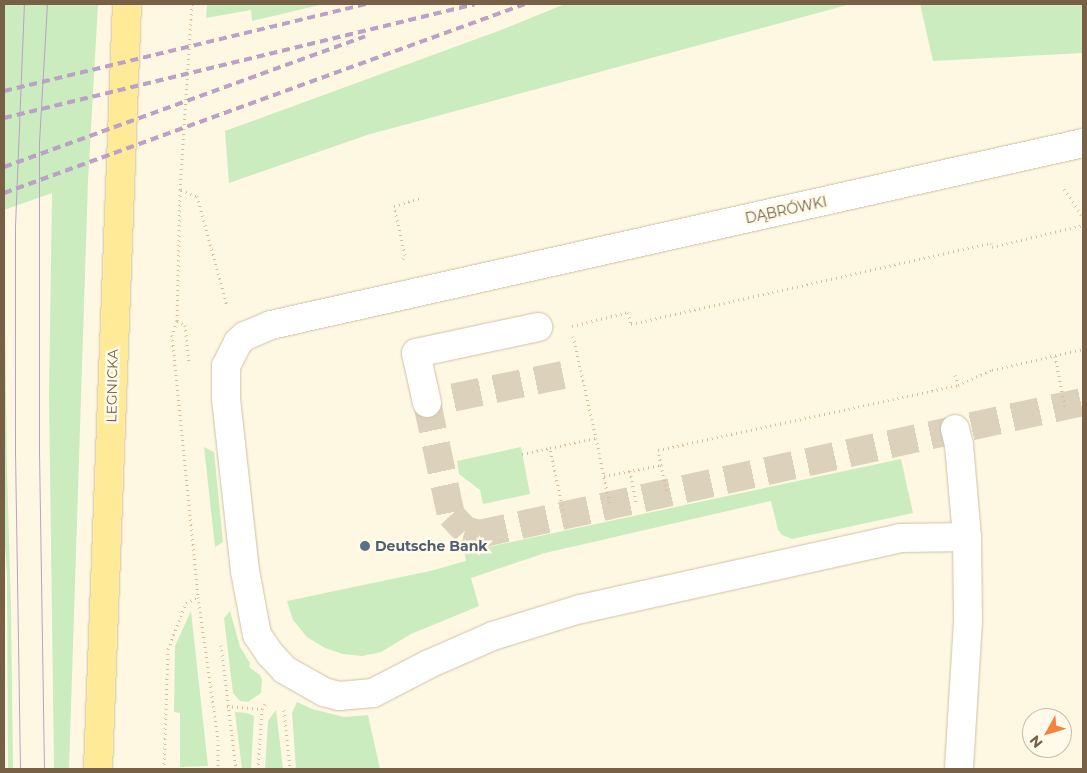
<!DOCTYPE html>
<html>
<head>
<meta charset="utf-8">
<style>
	body { margin:0 }
	#map { position:relative; width:1087px; height:773px; overflow:hidden; background:#fef8e2; font-family:Montserrat,sans-serif }
	div>[style] { position:absolute }
	.green>* { inset:0; background:#caecbf }
	.minor-tunnel>* { height:28px; margin-top:-14px; transform-origin:0; background:repeating-linear-gradient(90deg,#dcd2bb 0 28px,transparent 0 42px) }
	.path>* { height:3px; margin-top:-1.5px; transform-origin:0; background:repeating-linear-gradient(90deg,#dabe9a 0 1px,transparent 0 5px) }
	.roads { filter:drop-shadow(0 0 1px #d0c0a8) drop-shadow(0 0 1px #d0c0a8) }
	.minor>* { height:28px; margin:-14px; padding:0 14px; transform-origin:14px; border-radius:14px; background:#fff }
	.major>* { height:28px; margin:-14px; padding:0 14px; transform-origin:14px; border-radius:14px; background:#ffea98 }
	.tram>* { height:1px; margin:-0.5px; padding:0 0.5px; transform-origin:0.5px; border-radius:0.5px; background:#bca0c8 }
	.rail>* { height:4px; margin-top:-2px; transform-origin:0; background:repeating-linear-gradient(90deg,#bca0c8 0 8px,transparent 0 13px) }
	.dots>* { width:14px; height:14px; translate:-50% -50%; box-sizing:border-box; border:2px solid #fffaea; border-radius:50% }
	span { translate:-50% -50%; white-space:nowrap; text-align:center; line-height:1.15; -webkit-text-stroke:5px #fffaea; paint-order:stroke }
	.street-label { font-size:14px; color:#776046 }
	.service-label { font-size:14px; color:#4e5e75; font-weight:700 }
	.left { translate:0 -50%; text-align:left }
	.frame { position:absolute; inset:0; border:5px solid #776046; pointer-events:none }
	.north { position:absolute; left:1022px; top:708px; width:50px; height:50px; box-sizing:border-box; background:#fffaea; border:1px solid #c9bca8; border-radius:50%; rotate:231deg; font-size:14px; font-weight:700; line-height:20px; text-align:center; color:#776046 }
	.north::after { content:''; display:block; margin:auto; width:18px; height:22px; background:#f2843d; clip-path:polygon(50% 0,100% 100%,50% 72%,0 100%) }
</style>
</head>
<body>
<div id="map">
	<div class="green">
		<div style="clip-path:polygon(4px 4px,98px 4px,88px 181px,69px 769px,54px 769px,49px 395px,52px 193px,4px 210px)"></div>
		<div style="clip-path:polygon(207px 4px,324px 4px,252px 21px,251px 10px,206px 18px)"></div>
		<div style="clip-path:polygon(565px 4px,851px 4px,367px 135px,229px 183px,225px 131px,501px 30px)"></div>
		<div style="clip-path:polygon(920px 4px,1083px 4px,1083px 53px,933px 61px)"></div>
		<div style="clip-path:polygon(4px 241px,7px 472px,11px 607px,13px 769px,8px 769px,7px 575px,4px 533px)"></div>
		<div style="clip-path:polygon(204px 447px,214px 452px,223px 542px,215px 547px)"></div>
		<div style="clip-path:polygon(521px 447px,530px 494px,483px 504px,480px 490px,459px 474px,457px 461px)"></div>
		<div style="clip-path:polygon(901px 459px,913px 513px,792px 539px,782px 535px,778px 530px,771px 501px,545px 553px,471px 578px,479px 606px,411px 634px,381px 652px,362px 656px,343px 654px,325px 648px,307px 637px,293px 620px,287px 601px,430px 571px,466px 561px,464px 549px,474px 550px)"></div>
		<div style="clip-path:polygon(191px 611px,208px 766px,180px 767px,180px 713px,174px 712px,175px 646px)"></div>
		<div style="clip-path:polygon(230px 611px,240px 647px,250px 663px,249px 667px,260px 675px,262px 680px,261px 693px,248px 702px,240px 701px,233px 693px,224px 618px)"></div>
		<div style="clip-path:polygon(297px 702px,312px 709px,344px 717px,368px 715px,380px 769px,296px 769px,292px 713px)"></div>
		<div style="clip-path:polygon(276px 710px,283px 769px,265px 769px,268px 721px)"></div>
		<div style="clip-path:polygon(235px 712px,247px 713px,254px 716px,251px 769px,242px 769px)"></div>
	</div>
	<div class="minor-tunnel">
		<div style="left:563px;top:375px;width:139px;rotate:168.4deg"></div>
		<div style="left:427px;top:403px;width:115px;rotate:77.9deg"></div>
		<div style="left:451px;top:515px;width:21px;rotate:47deg"></div>
		<div style="left:465px;top:530px;width:15px;rotate:16deg"></div>
		<div style="left:479px;top:534px;width:618px;rotate:-12.33deg"></div>
	</div>
	<div class="path">
		<div style="left:192px;top:4px;width:186px;rotate:93.7deg"></div>
		<div style="left:180px;top:190px;width:131px;rotate:91.3deg"></div>
		<div style="left:177px;top:321px;width:15px;rotate:110deg"></div>
		<div style="left:172px;top:335px;width:263px;rotate:84.3deg"></div>
		<div style="left:198px;top:597px;width:144px;rotate:82deg"></div>
		<div style="left:218px;top:740px;width:29px;rotate:90deg"></div>
		<div style="left:1064px;top:189px;width:34px;rotate:56deg"></div>
		<div style="left:181px;top:190px;width:17px;rotate:21deg"></div>
		<div style="left:197px;top:196px;width:114px;rotate:74.7deg"></div>
		<div style="left:403px;top:259px;width:4px;rotate:-63deg"></div>
		<div style="left:405px;top:255px;width:50px;rotate:-102.7deg"></div>
		<div style="left:394px;top:206px;width:27px;rotate:-17deg"></div>
		<div style="left:177px;top:321px;width:9px;rotate:27deg"></div>
		<div style="left:185px;top:325px;width:38px;rotate:84deg"></div>
		<div style="left:572px;top:326px;width:58px;rotate:-14deg"></div>
		<div style="left:628px;top:312px;width:12px;rotate:76deg"></div>
		<div style="left:631px;top:324px;width:369px;rotate:-12.7deg"></div>
		<div style="left:991px;top:243px;width:4px;rotate:76deg"></div>
		<div style="left:992px;top:247px;width:94px;rotate:-13.6deg"></div>
		<div style="left:573px;top:336px;width:105px;rotate:77.3deg"></div>
		<div style="left:1055px;top:356px;width:52px;rotate:78.9deg"></div>
		<div style="left:955px;top:375px;width:10px;rotate:73deg"></div>
		<div style="left:522px;top:454px;width:29px;rotate:-12deg"></div>
		<div style="left:661px;top:465px;width:30px;rotate:78deg"></div>
		<div style="left:630px;top:471px;width:31px;rotate:79deg"></div>
		<div style="left:604px;top:476px;width:58px;rotate:-10.9deg"></div>
		<div style="left:661px;top:465px;width:15px;rotate:-101deg"></div>
		<div style="left:658px;top:450px;width:307px;rotate:-12.2deg"></div>
		<div style="left:958px;top:385px;width:37px;rotate:-24deg"></div>
		<div style="left:992px;top:370px;width:93px;rotate:-13deg"></div>
		<div style="left:564px;top:515px;width:68px;rotate:-101.8deg"></div>
		<div style="left:550px;top:448px;width:47px;rotate:-12.3deg"></div>
		<div style="left:596px;top:438px;width:69px;rotate:78.4deg"></div>
		<div style="left:221px;top:645px;width:125px;rotate:83.1deg"></div>
		<div style="left:227px;top:706px;width:35px;rotate:5deg"></div>
		<div style="left:284px;top:710px;width:59px;rotate:84.2deg"></div>
		<div style="left:164px;top:769px;width:120px;rotate:-88.1deg"></div>
		<div style="left:168px;top:649px;width:49px;rotate:-68.6deg"></div>
		<div style="left:186px;top:603px;width:13px;rotate:-27deg"></div>
		<div style="left:258px;top:769px;width:60px;rotate:-86.2deg"></div>
		<div style="left:262px;top:709px;width:9px;rotate:-58deg"></div>
	</div>
	<div class="roads">
		<div class="minor">
			<div style="left:427px;top:403px;width:51px;rotate:-102.4deg"></div>
			<div style="left:416px;top:353px;width:125px;rotate:-12deg"></div>
			<div style="left:955px;top:429px;width:16px;rotate:76deg"></div>
			<div style="left:959px;top:445px;width:92px;rotate:85deg"></div>
			<div style="left:967px;top:537px;width:84px;rotate:89.3deg"></div>
			<div style="left:968px;top:621px;width:148px;rotate:93.5deg"></div>
			<div style="left:967px;top:537px;width:66px;rotate:179.1deg"></div>
			<div style="left:901px;top:538px;width:329px;rotate:167.5deg"></div>
			<div style="left:580px;top:609px;width:91px;rotate:162.8deg"></div>
			<div style="left:493px;top:636px;width:70px;rotate:156.4deg"></div>
			<div style="left:429px;top:664px;width:63px;rotate:152.6deg"></div>
			<div style="left:373px;top:693px;width:34px;rotate:175deg"></div>
			<div style="left:339px;top:696px;width:16px;rotate:-165deg"></div>
			<div style="left:324px;top:692px;width:45px;rotate:-150.6deg"></div>
			<div style="left:285px;top:670px;width:22px;rotate:-133deg"></div>
			<div style="left:270px;top:654px;width:23px;rotate:-124deg"></div>
			<div style="left:257px;top:635px;width:65px;rotate:-100.6deg"></div>
			<div style="left:245px;top:571px;width:173px;rotate:-96.3deg"></div>
			<div style="left:226px;top:399px;width:33px;rotate:-90deg"></div>
			<div style="left:226px;top:366px;width:27px;rotate:-63deg"></div>
			<div style="left:238px;top:342px;width:9px;rotate:-41deg"></div>
			<div style="left:245px;top:336px;width:28px;rotate:-23deg"></div>
			<div style="left:271px;top:325px;width:832px;rotate:-12.63deg"></div>
		</div>
		<div class="major">
			<div style="left:98px;top:769px;width:766px;rotate:-87.83deg"></div>
		</div>
	</div>
	<div class="tram">
		<div style="left:20px;top:769px;width:313px;rotate:-90.9deg"></div>
		<div style="left:15px;top:456px;width:230px;rotate:-90deg"></div>
		<div style="left:15px;top:226px;width:222px;rotate:-87.7deg"></div>
		<div style="left:44px;top:769px;width:316px;rotate:-90.9deg"></div>
		<div style="left:39px;top:453px;width:311px;rotate:-90deg"></div>
		<div style="left:39px;top:142px;width:138px;rotate:-86.7deg"></div>
	</div>
	<div class="rail">
		<div style="left:4px;top:91px;width:373px;rotate:-13.5deg"></div>
		<div style="left:4px;top:118px;width:484px;rotate:-13.6deg"></div>
		<div style="left:4px;top:167px;width:384px;rotate:-19.9deg"></div>
		<div style="left:4px;top:193px;width:554px;rotate:-19.94deg"></div>
	</div>
	<div class="dots">
		<div style="left:365px;top:546px;background:#5c6f8a"></div>
	</div>
	<div class="street-label">
		<span style="left:786px;top:210px;rotate:-12deg">DĄBRÓWKI</span>
		<span style="left:112px;top:386px;rotate:-89deg">LEGNICKA</span>
	</div>
	<div class="service-label">
		<span class="left" style="left:375px;top:546px">Deutsche Bank</span>
	</div>
	<div class="frame"></div>
	<div class="north">N</div>
</div>
</body>
</html>
